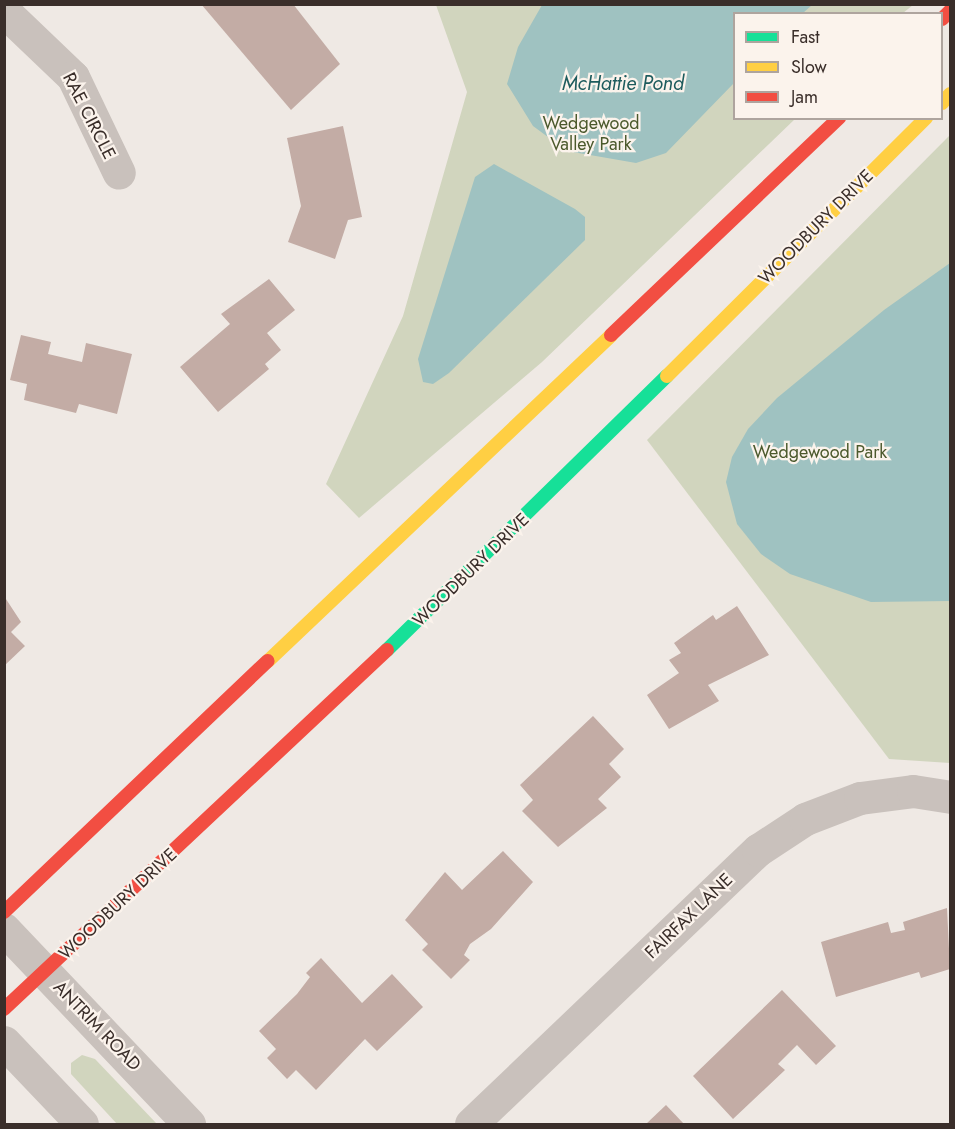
<!DOCTYPE html>
<html>
<head>
<meta charset="utf-8">
<style>
	body { margin:0 }
	#map { position:relative; width:955px; height:1129px; overflow:hidden; background:#efe9e4; font-family:Jost,sans-serif }
	div>[style] { position:absolute }
	.green>* { inset:0; background:#d1d5be }
	.water>* { inset:0; background:#9fc2c1 }
	.building>* { inset:0; background:#c3aca5 }
	.street>* { height:33px; margin:-16.5px; padding:0 16.5px; transform-origin:16.5px; border-radius:16.5px; background:#c9c1bc }
	.fast>* { height:14px; margin:-7px; padding:0 7px; transform-origin:7px; border-radius:7px; background:#16e098 }
	.slow>* { height:14px; margin:-7px; padding:0 7px; transform-origin:7px; border-radius:7px; background:#ffcf43 }
	.jam>* { height:14px; margin:-7px; padding:0 7px; transform-origin:7px; border-radius:7px; background:#f24e42 }
	span { translate:-50% -50%; white-space:nowrap; text-align:center; line-height:1.15; -webkit-text-stroke:4.5px #fbf3ec; paint-order:stroke }
	.street-label { font-size:18px; color:#3a2e2a }
	.park-label { font-size:18px; color:#4b592c }
	.water-label { font-size:20px; color:#1d5b5d; font-style:italic }
	.frame { position:absolute; inset:0; border:6px solid #3a2e2a; pointer-events:none }
	.legend { position:absolute; left:733px; top:12px; width:210px; height:108px; box-sizing:border-box; background:#fbf3ec; border:2px solid #aea49e; margin:0; padding:8px 10px; list-style:none; font-size:18px; color:#3a2e2a }
	.legend li { display:flex; align-items:center; gap:12px; height:30px }
	.legend b { width:30px; border:2px solid #aea49e }
</style>
</head>
<body>
<div id="map">
	<div class="green">
		<div style="clip-path:polygon(436px 5px,913px 5px,903px 13px,734px 14px,734px 118px,795px 119px,542px 362px,359px 518px,326px 484px,403px 316px,467px 92px)"></div>
		<div style="clip-path:polygon(950px 135px,950px 763px,889px 759px,647px 440px)"></div>
		<div style="clip-path:polygon(82px 1055px,95px 1059px,157px 1124px,117px 1124px,71px 1074px,71px 1063px)"></div>
	</div>
	<div class="water">
		<div style="clip-path:polygon(542px 5px,542px 4px,812px 5px,803px 13px,734px 14px,734px 83px,666px 153px,636px 163px,567px 151px,533px 126px,507px 84px,518px 47px)"></div>
		<div style="clip-path:polygon(494px 164px,575px 209px,585px 217px,585px 240px,449px 373px,433px 384px,423px 382px,418px 359px,475px 177px)"></div>
		<div style="clip-path:polygon(950px 263px,950px 601px,871px 602px,790px 574px,761px 554px,737px 524px,726px 482px,732px 457px,748px 429px,777px 398px,884px 310px)"></div>
	</div>
	<div class="building">
		<div style="clip-path:polygon(201px 4px,293px 4px,340px 64px,291px 110px)"></div>
		<div style="clip-path:polygon(343px 126px,362px 217px,348px 220px,335px 259px,288px 242px,301px 206px,287px 138px)"></div>
		<div style="clip-path:polygon(269px 279px,295px 310px,267px 333px,281px 350px,265px 364px,269px 369px,218px 412px,180px 367px,230px 324px,221px 314px)"></div>
		<div style="clip-path:polygon(21px 335px,51px 342px,48px 354px,82px 362px,86px 343px,132px 354px,117px 414px,79px 404px,76px 413px,24px 400px,27px 384px,10px 380px)"></div>
		<div style="clip-path:polygon(4px 596px,21px 622px,11px 632px,25px 646px,4px 666px)"></div>
		<div style="clip-path:polygon(737px 606px,769px 655px,708px 685px,719px 701px,669px 729px,647px 695px,679px 673px,669px 660px,681px 653px,674px 643px,713px 615px,716px 620px)"></div>
		<div style="clip-path:polygon(593px 716px,624px 749px,609px 764px,621px 777px,598px 799px,607px 808px,558px 847px,522px 811px,533px 800px,520px 785px)"></div>
		<div style="clip-path:polygon(503px 851px,533px 882px,491px 929px,470px 944px,464px 955px,470px 960px,451px 979px,422px 950px,428px 944px,405px 920px,445px 872px,462px 890px)"></div>
		<div style="clip-path:polygon(947px 908px,950px 969px,921px 978px,919px 972px,836px 997px,821px 942px,888px 922px,891px 933px,905px 930px,903px 922px)"></div>
		<div style="clip-path:polygon(321px 958px,362px 1003px,392px 974px,423px 1007px,377px 1051px,365px 1039px,316px 1090px,296px 1070px,287px 1079px,267px 1058px,276px 1049px,259px 1031px,297px 994px,310px 977px,306px 973px)"></div>
		<div style="clip-path:polygon(782px 990px,836px 1046px,816px 1065px,797px 1045px,778px 1064px,785px 1070px,733px 1119px,693px 1076px)"></div>
		<div style="clip-path:polygon(666px 1105px,684px 1124px,646px 1124px)"></div>
	</div>
	<div class="street">
		<div style="left:4px;top:11px;width:95px;rotate:43.7deg"></div>
		<div style="left:73px;top:77px;width:106px;rotate:64.4deg"></div>
		<div style="left:4px;top:929px;width:269px;rotate:46.5deg"></div>
		<div style="left:4px;top:1042px;width:113px;rotate:46.4deg"></div>
		<div style="left:471px;top:1124px;width:397px;rotate:-43.7deg"></div>
		<div style="left:758px;top:850px;width:56px;rotate:-33.4deg"></div>
		<div style="left:805px;top:819px;width:59px;rotate:-20.9deg"></div>
		<div style="left:860px;top:798px;width:53px;rotate:-7.5deg"></div>
		<div style="left:913px;top:791px;width:37px;rotate:9deg"></div>
	</div>
	<div class="fast">
		<div style="left:387px;top:650px;width:392px;rotate:-44.4deg"></div>
	</div>
	<div class="slow">
		<div style="left:942px;top:103px;width:12px;rotate:-48deg"></div>
		<div style="left:667px;top:376px;width:366px;rotate:-44.9deg"></div>
		<div style="left:268px;top:661px;width:473px;rotate:-43.5deg"></div>
	</div>
	<div class="jam">
		<div style="left:942px;top:19px;width:11px;rotate:-45deg"></div>
		<div style="left:611px;top:335px;width:315px;rotate:-43.6deg"></div>
		<div style="left:4px;top:912px;width:364px;rotate:-43.6deg"></div>
		<div style="left:4px;top:1009px;width:525px;rotate:-43.15deg"></div>
	</div>
	<div class="street-label">
		<span style="left:89px;top:116px;rotate:63deg">RAE CIRCLE</span>
		<span style="left:816px;top:227px;rotate:-45deg">WOODBURY DRIVE</span>
		<span style="left:471px;top:570px;rotate:-44deg">WOODBURY DRIVE</span>
		<span style="left:118px;top:904px;rotate:-43deg">WOODBURY DRIVE</span>
		<span style="left:689px;top:916px;rotate:-44deg">FAIRFAX LANE</span>
		<span style="left:97px;top:1026px;rotate:46deg">ANTRIM ROAD</span>
	</div>
	<div class="park-label">
		<span style="left:591px;top:134px">Wedgewood<br>Valley Park</span>
		<span style="left:820px;top:452px">Wedgewood Park</span>
	</div>
	<div class="water-label">
		<span style="left:623px;top:83px">McHattie Pond</span>
	</div>
	<div class="frame"></div>
	<ul class="legend">
	<li><b style="height:8px;background:#16e098"></b>Fast</li>
	<li><b style="height:8px;background:#ffcf43"></b>Slow</li>
	<li><b style="height:8px;background:#f24e42"></b>Jam</li>
	</ul>
</div>
</body>
</html>
